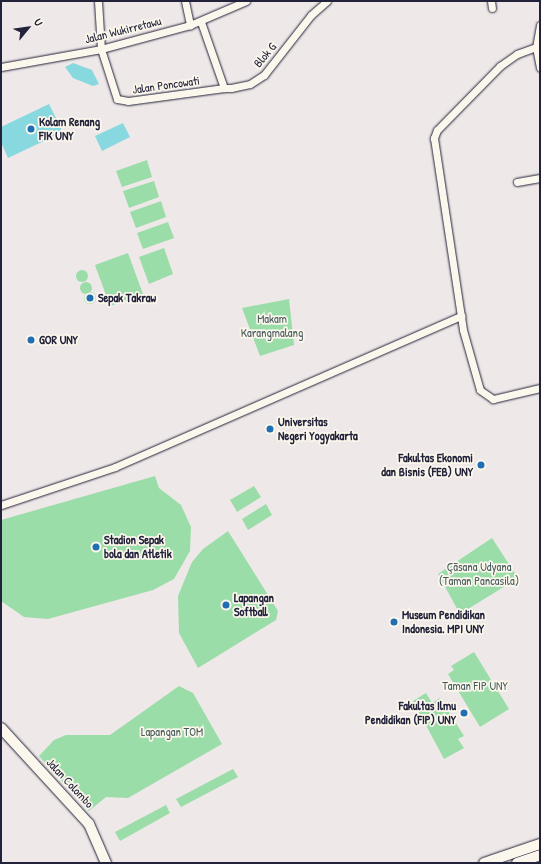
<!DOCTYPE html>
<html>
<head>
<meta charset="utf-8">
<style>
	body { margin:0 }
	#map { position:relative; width:541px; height:864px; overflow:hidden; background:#efe8e8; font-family:"Patrick Hand",sans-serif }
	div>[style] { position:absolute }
	.green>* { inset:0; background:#9adda8 }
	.round { border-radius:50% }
	.water>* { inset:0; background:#87d8df }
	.roads { filter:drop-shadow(0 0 1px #22223b) drop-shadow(0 0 1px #22223b) }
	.minor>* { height:7px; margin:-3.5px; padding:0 3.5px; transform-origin:3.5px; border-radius:3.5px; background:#fbf7ec }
	.secondary>* { height:10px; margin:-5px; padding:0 5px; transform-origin:5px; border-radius:5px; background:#fbf7ec }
	.dots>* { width:11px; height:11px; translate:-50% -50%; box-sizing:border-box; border:2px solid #fbf7ec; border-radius:50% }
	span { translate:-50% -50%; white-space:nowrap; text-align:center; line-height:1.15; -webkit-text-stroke:3.5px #fbf7ec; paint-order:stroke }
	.street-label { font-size:12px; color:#22223b }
	.poi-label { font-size:12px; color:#22223b; font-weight:700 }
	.left { translate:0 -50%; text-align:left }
	.right { translate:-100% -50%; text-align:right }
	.park-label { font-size:12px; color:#465a5c }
	.frame { position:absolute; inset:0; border:2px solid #22223b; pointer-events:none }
	.north { position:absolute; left:8px; top:8px; width:40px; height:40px; -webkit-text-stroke:3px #fbf7ec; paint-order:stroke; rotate:61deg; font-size:11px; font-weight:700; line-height:16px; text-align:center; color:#22223b }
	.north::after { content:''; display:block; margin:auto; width:14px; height:18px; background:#22223b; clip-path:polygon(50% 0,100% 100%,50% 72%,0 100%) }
</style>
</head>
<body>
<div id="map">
	<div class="green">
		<div style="clip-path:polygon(147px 160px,152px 177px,122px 187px,116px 171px)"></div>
		<div style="clip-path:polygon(154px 181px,159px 197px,129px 208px,123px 191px)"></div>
		<div style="clip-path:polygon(161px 201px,166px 217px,136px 228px,130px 212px)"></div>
		<div style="clip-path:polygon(168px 222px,174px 238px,143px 249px,137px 233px)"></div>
		<div style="clip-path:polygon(164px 248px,173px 274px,149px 284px,139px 257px)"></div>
		<div style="clip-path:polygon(128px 253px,143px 294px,110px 306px,95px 265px)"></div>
		<div class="round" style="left:76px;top:270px;width:12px;height:12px"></div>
		<div class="round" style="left:80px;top:282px;width:12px;height:12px"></div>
		<div class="round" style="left:84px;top:292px;width:12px;height:12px"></div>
		<div style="clip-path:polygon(289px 299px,294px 345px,260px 356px,242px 308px)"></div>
		<div style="clip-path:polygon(155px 476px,159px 488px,181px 505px,191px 527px,190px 551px,174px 579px,153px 590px,48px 619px,24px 617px,1px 601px,1px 520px)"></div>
		<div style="clip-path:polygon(254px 486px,261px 497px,237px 512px,230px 500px)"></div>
		<div style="clip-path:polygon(266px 504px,272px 515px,248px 530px,242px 519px)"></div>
		<div style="clip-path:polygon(228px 531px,278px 611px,276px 620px,198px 668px,179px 633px,178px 596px,192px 562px,203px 549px)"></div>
		<div style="clip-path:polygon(492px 538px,518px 578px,460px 614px,438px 574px)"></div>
		<div style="clip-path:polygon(474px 652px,509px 709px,480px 727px,448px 674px,454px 670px,451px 666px)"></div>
		<div style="clip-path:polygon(179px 686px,193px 693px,222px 744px,128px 798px,106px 797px,89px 811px,39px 756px,54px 740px,66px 735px,110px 735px)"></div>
		<div style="clip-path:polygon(426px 693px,432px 703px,440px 698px,464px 736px,458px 739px,464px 748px,444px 759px,413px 701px)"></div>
		<div style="clip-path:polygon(233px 769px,238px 777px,181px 807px,176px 799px)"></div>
		<div style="clip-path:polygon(166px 805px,170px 813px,120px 841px,115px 832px)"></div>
	</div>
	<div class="water">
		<div style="clip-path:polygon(73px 63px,92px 70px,99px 84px,93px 86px,73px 78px,65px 67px)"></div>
		<div style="clip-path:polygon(49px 104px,63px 132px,8px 158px,1px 142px,1px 127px)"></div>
		<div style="clip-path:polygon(123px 123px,130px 137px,102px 151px,95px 136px)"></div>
	</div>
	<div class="roads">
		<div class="minor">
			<div style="left:98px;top:1px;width:48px;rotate:86.4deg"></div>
			<div style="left:101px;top:49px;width:52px;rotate:72.3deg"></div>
			<div style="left:117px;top:99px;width:11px;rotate:10deg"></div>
			<div style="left:128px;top:101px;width:97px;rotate:-7.7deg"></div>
			<div style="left:185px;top:1px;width:25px;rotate:78deg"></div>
			<div style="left:491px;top:1px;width:7px;rotate:82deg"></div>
			<div style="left:201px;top:22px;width:70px;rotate:70.8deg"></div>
			<div style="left:224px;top:88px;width:7px"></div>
			<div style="left:231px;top:88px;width:19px;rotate:-12deg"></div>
			<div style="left:250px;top:84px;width:17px;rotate:-33deg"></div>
			<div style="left:264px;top:75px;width:76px;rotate:-51.9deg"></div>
			<div style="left:311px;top:15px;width:21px;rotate:-41deg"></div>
			<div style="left:540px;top:25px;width:22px;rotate:100deg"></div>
			<div style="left:536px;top:47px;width:21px;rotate:79deg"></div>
			<div style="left:536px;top:47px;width:20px;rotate:160deg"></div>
			<div style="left:517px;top:54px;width:21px;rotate:145deg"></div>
			<div style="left:500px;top:66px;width:90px;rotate:134.5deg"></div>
			<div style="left:437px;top:130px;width:9px;rotate:111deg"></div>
			<div style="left:434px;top:138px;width:194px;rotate:81.4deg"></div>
			<div style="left:463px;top:330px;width:62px;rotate:74.2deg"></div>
			<div style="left:480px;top:390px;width:16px;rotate:35deg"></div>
			<div style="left:493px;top:399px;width:48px;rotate:-13.2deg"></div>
			<div style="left:1px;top:67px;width:102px;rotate:-10.2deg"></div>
			<div style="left:101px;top:49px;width:92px;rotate:-15.1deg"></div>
			<div style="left:190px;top:25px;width:61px;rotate:-23.2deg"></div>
			<div style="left:517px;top:182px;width:23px;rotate:-10deg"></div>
			<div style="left:1px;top:505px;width:120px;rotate:-18.4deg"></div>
			<div style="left:115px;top:467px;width:378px;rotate:-23.6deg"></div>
		</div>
		<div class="secondary">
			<div style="left:1px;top:728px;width:130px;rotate:47.5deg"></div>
			<div style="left:89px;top:824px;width:43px;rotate:66.4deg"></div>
			<div style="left:484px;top:863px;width:59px;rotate:-18.7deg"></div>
			<div style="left:517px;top:863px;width:24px;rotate:-19deg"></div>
		</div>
	</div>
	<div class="dots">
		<div style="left:31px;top:129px;background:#1f6fb2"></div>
		<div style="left:90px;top:298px;background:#1f6fb2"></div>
		<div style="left:31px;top:340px;background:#1f6fb2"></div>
		<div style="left:270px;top:429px;background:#1f6fb2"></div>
		<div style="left:481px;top:465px;background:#1f6fb2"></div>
		<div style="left:96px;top:547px;background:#1f6fb2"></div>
		<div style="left:226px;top:605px;background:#1f6fb2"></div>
		<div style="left:394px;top:622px;background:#1f6fb2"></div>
		<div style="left:464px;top:713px;background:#1f6fb2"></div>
	</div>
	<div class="street-label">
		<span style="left:123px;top:30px;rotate:-14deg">Jalan Wukirretawu</span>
		<span style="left:265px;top:55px;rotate:-50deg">Blok G</span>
		<span style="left:166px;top:85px;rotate:-8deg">Jalan Poncowati</span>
		<span style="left:70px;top:783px;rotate:47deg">Jalan Colombo</span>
	</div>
	<div class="poi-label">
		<span class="left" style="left:39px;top:129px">Kolam Renang<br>FIK UNY</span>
		<span class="left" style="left:98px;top:298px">Sepak Takraw</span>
		<span class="left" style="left:39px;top:340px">GOR UNY</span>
		<span class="left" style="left:278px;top:429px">Universitas<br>Negeri Yogyakarta</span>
		<span class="right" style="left:473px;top:465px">Fakultas Ekonomi<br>dan Bisnis (FEB) UNY</span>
		<span class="left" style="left:104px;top:547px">Stadion Sepak<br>bola dan Atletik</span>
		<span class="left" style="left:234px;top:605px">Lapangan<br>Softball</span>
		<span class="left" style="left:402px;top:622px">Museum Pendidikan<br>Indonesia. MPI UNY</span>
		<span class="right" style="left:456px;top:713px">Fakultas Ilmu<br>Pendidikan (FIP) UNY</span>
	</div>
	<div class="park-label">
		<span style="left:272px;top:326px">Makam<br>Karangmalang</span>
		<span style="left:479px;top:574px">Çāsana Udyana<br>(Taman Pancasila)</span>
		<span style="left:475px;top:686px">Taman FIP UNY</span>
		<span style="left:172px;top:732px">Lapangan TOM</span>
	</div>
	<div class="frame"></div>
	<div class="north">U</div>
</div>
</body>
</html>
